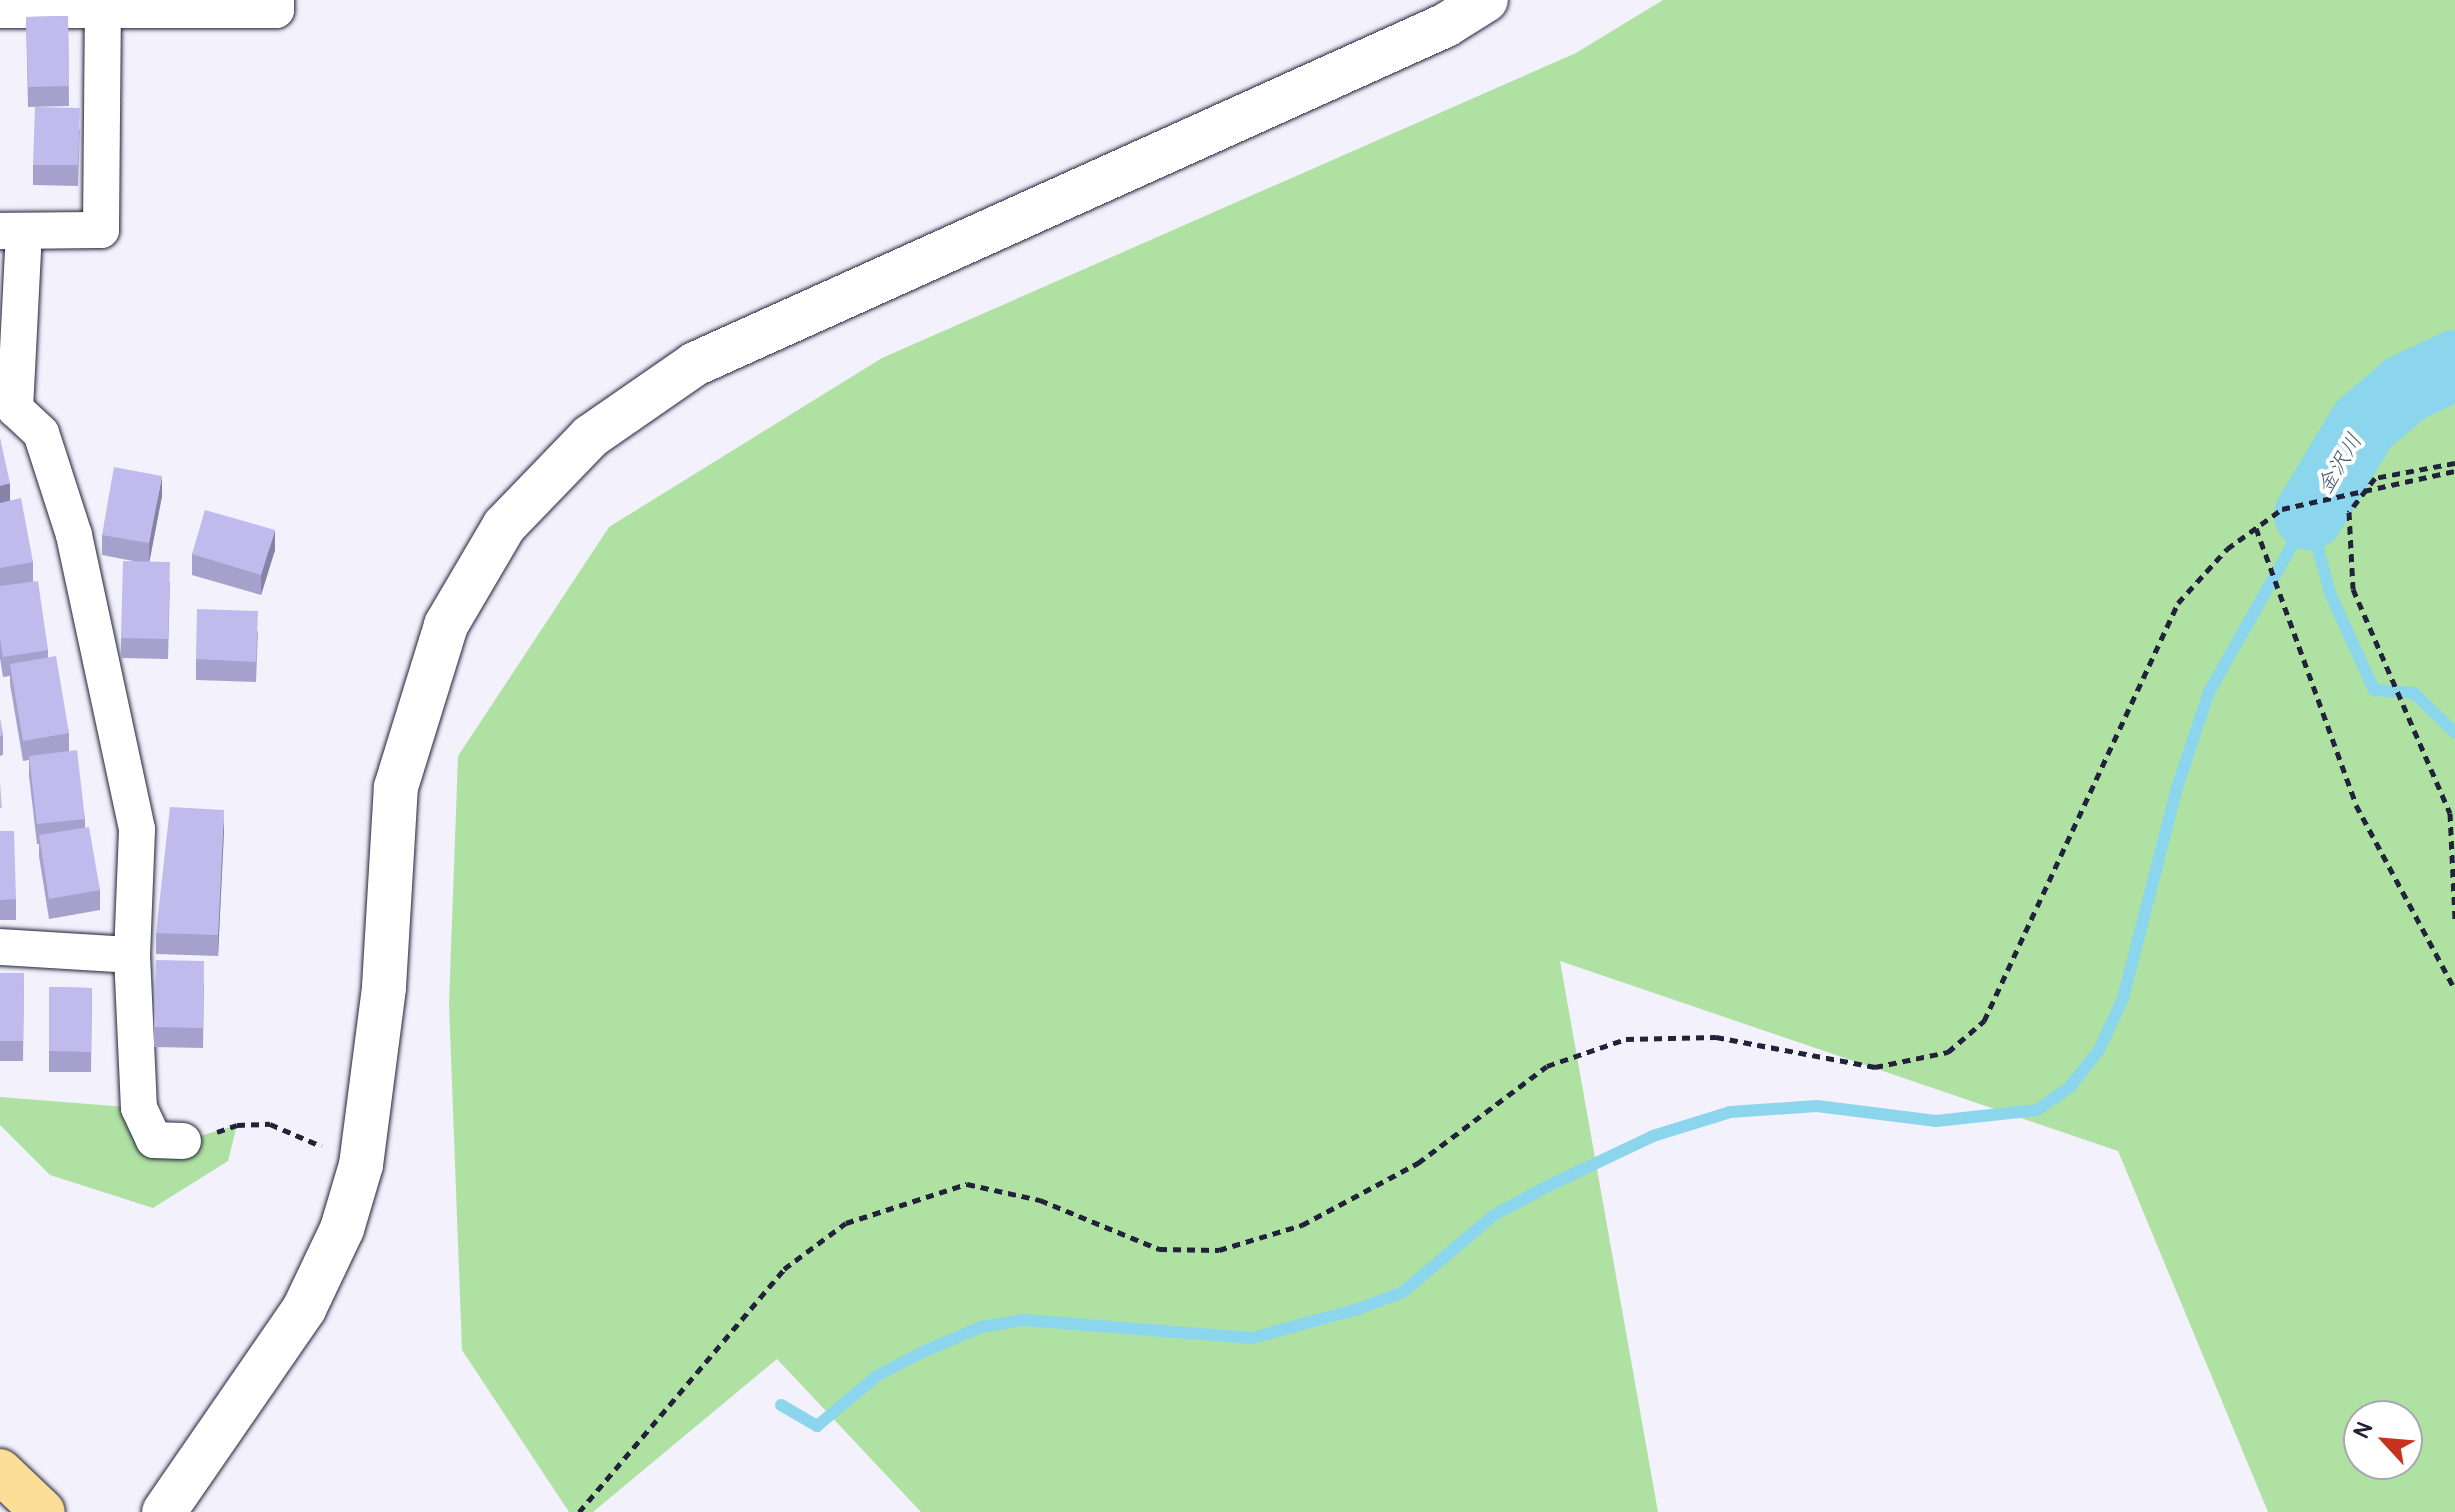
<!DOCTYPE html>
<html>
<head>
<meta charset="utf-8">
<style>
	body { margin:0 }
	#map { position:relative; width:2455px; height:1512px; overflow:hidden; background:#f3f1fb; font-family:Pangolin,"Klee One",sans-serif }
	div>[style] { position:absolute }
	.green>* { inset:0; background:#afe1a2 }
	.stream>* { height:12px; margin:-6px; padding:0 6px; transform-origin:6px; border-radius:6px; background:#8cd6ed }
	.river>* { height:70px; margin:-35px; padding:0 35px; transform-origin:35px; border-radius:35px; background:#8cd6ed }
	.path>* { height:5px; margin-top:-2.5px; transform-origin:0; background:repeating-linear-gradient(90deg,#22223b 0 8px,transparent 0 14px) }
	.roads { filter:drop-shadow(0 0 2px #22223b) drop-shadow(0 0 2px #22223b) }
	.minor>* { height:36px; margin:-18px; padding:0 18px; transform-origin:18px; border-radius:18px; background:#fff }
	.tertiary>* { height:44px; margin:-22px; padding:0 22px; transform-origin:22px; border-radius:22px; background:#fff }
	.primary>* { height:44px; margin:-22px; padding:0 22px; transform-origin:22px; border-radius:22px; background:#fcde96 }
	.wall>* { inset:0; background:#a6a1cc }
	.shaded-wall>* { inset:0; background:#8783a6 }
	.building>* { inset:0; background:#c1bbed }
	span { translate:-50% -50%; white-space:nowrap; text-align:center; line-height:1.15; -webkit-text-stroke:8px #fff; paint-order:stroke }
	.water-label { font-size:22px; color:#425870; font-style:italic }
	.north { position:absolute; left:2343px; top:1400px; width:80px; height:80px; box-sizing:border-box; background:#fff; border:2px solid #a7a7b1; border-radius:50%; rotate:296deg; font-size:22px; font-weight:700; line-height:32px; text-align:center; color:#22223b }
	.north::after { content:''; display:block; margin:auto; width:28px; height:36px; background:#c8321e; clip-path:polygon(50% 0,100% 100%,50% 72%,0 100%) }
</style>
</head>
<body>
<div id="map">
	<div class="green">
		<div style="clip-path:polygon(evenodd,1663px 0,2455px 0,2455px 1512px,2268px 1512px,2118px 1151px,1560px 961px,1658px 1512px,921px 1512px,777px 1359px,593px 1512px,569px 1512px,462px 1350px,449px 1004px,458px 756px,609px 527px,882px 358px,1576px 53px,1663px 0,2407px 1416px,2407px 1464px,2359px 1464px,2359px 1416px,2407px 1416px)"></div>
		<div style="clip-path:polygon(0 1097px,139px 1108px,183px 1141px,237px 1125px,228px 1161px,153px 1208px,50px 1175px,0 1125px)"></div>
	</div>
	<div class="stream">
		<div style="left:2309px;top:515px;width:81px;rotate:74.9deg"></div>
		<div style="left:2330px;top:593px;width:107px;rotate:65.6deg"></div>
		<div style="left:2374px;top:690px;width:40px;rotate:4.3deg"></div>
		<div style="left:2414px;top:693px;width:57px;rotate:44.3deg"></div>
		<div style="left:781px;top:1405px;width:42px;rotate:30.3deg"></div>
		<div style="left:817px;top:1426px;width:80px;rotate:-39.9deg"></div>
		<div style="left:878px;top:1375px;width:51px;rotate:-27.1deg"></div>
		<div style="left:923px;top:1352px;width:63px;rotate:-23.3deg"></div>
		<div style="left:981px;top:1327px;width:43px;rotate:-9.5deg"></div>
		<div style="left:1023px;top:1320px;width:230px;rotate:4.5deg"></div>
		<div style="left:1252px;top:1338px;width:110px;rotate:-15.3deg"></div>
		<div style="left:1358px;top:1309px;width:48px;rotate:-20.7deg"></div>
		<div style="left:1403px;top:1292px;width:119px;rotate:-40.2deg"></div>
		<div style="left:1494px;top:1215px;width:64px;rotate:-28.2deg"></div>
		<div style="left:1550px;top:1185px;width:114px;rotate:-25.4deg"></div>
		<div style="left:1653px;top:1136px;width:81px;rotate:-17.3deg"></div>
		<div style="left:1730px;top:1112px;width:87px;rotate:-3.9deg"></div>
		<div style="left:1817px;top:1106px;width:120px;rotate:7.2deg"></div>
		<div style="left:1936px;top:1121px;width:102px;rotate:-6.2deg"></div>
		<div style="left:2037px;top:1110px;width:39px;rotate:-35deg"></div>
		<div style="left:2069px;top:1088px;width:48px;rotate:-51.7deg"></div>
		<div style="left:2099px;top:1050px;width:57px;rotate:-65.2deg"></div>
		<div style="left:2123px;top:998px;width:214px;rotate:-75.6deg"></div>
		<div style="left:2176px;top:791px;width:104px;rotate:-71.6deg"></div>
		<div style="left:2209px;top:692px;width:203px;rotate:-60.5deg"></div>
	</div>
	<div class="river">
		<div style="left:2309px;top:515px;width:105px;rotate:-59deg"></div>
		<div style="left:2363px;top:425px;width:55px;rotate:-40.6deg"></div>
		<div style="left:2405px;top:389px;width:55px;rotate:-25.6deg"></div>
	</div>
	<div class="path">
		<div style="left:2455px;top:463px;width:81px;rotate:169.4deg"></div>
		<div style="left:2375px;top:478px;width:43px;rotate:127.4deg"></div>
		<div style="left:2349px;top:512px;width:77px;rotate:87deg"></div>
		<div style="left:2353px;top:589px;width:244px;rotate:66.6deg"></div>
		<div style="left:2450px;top:813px;width:108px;rotate:87.3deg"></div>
		<div style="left:2256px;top:528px;width:294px;rotate:70.1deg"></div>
		<div style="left:2356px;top:805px;width:210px;rotate:61.8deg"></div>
		<div style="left:217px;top:1132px;width:21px;rotate:-19deg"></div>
		<div style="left:237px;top:1125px;width:33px;rotate:-2deg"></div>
		<div style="left:270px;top:1124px;width:56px;rotate:23.3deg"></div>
		<div style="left:579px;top:1512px;width:318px;rotate:-49.8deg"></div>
		<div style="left:784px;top:1269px;width:77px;rotate:-36.6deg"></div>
		<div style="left:846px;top:1223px;width:127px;rotate:-17.9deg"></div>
		<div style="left:967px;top:1184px;width:75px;rotate:12.4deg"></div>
		<div style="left:1040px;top:1200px;width:129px;rotate:22.4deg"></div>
		<div style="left:1159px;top:1249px;width:60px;rotate:1deg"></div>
		<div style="left:1219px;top:1250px;width:87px;rotate:-16.8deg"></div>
		<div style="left:1302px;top:1225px;width:132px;rotate:-28.1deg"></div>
		<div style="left:1418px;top:1163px;width:161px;rotate:-36.9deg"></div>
		<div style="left:1547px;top:1066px;width:83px;rotate:-18.9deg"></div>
		<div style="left:1626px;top:1039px;width:90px;rotate:-1.3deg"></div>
		<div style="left:1716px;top:1037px;width:162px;rotate:10.7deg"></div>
		<div style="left:1875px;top:1067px;width:75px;rotate:-11.6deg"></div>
		<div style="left:1948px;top:1052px;width:48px;rotate:-40.7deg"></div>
		<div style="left:1984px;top:1021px;width:461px;rotate:-65.1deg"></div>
		<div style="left:2178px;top:603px;width:73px;rotate:-47.8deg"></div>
		<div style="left:2227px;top:549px;width:68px;rotate:-36deg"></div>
		<div style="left:2282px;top:509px;width:177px;rotate:-12.4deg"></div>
	</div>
	<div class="roads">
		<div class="minor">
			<div style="left:0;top:10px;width:276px"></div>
			<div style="left:276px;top:10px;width:10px;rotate:-90deg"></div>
			<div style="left:0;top:231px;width:101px;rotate:-0.6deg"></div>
			<div style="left:101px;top:230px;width:221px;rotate:-89.5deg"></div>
			<div style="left:15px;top:409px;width:177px;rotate:-87.1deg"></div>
			<div style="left:0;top:947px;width:132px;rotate:3.5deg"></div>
			<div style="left:132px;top:955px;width:126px;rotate:-87.7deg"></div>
			<div style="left:137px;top:829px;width:301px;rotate:-102.1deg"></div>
			<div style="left:74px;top:535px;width:107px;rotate:-107.9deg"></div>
			<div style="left:41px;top:433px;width:35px;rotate:-137deg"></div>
			<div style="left:132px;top:955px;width:153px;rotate:87.4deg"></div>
			<div style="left:139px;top:1108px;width:35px;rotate:65deg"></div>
			<div style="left:154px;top:1140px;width:29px;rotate:2deg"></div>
		</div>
		<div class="tertiary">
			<div style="left:164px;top:1512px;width:247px;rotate:-55.4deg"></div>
			<div style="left:304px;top:1309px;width:89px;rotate:-64.6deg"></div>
			<div style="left:342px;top:1229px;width:67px;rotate:-73.5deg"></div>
			<div style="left:361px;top:1165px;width:179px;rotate:-82.6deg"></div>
			<div style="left:384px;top:987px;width:200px;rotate:-86.6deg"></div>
			<div style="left:396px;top:787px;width:170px;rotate:-72.8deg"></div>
			<div style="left:446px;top:625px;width:115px;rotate:-59.6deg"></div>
			<div style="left:504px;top:526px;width:125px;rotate:-46deg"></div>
			<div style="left:591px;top:436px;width:126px;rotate:-34.7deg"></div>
			<div style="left:695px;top:364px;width:824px;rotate:-24.29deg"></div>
			<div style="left:1446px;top:25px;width:47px;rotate:-32deg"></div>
		</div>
		<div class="primary">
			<div style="left:0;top:1471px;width:59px;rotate:43.6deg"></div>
		</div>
	</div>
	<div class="wall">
		<div style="clip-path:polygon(68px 16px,69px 106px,28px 107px,26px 17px)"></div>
		<div style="clip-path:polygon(80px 129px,78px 186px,33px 185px,33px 165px)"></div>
		<div style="clip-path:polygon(0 438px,10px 500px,33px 562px,33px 581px,48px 650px,48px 658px,69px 733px,69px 751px,85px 819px,85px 828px,100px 890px,100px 910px,49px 919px,39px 856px,39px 844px,37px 844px,29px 776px,29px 760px,23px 761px,10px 684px,10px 676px,3px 677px,0 658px)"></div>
		<div style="clip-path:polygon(162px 496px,149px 562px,170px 582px,168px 659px,121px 658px,121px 638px,133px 561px,102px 555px,102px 535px)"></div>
		<div style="clip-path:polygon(275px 550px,261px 595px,192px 575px,192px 554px)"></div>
		<div style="clip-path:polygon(258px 631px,256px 682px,196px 680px,196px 659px)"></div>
		<div style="clip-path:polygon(0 719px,3px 735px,3px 755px,0 756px)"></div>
		<div style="clip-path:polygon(224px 830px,218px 956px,156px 954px,156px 933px)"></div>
		<div style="clip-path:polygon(0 831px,16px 899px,16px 920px,0 920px)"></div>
		<div style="clip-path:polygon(0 973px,24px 973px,23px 1061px,0 1061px)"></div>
		<div style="clip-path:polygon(204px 982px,203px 1048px,154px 1047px,154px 1027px)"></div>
		<div style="clip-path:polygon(49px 987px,92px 988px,91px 1072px,49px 1072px)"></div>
	</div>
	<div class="shaded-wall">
		<div style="clip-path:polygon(162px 476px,162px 496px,149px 564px,149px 543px)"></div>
		<div style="clip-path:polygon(10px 483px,10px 504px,0 506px,0 486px)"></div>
		<div style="clip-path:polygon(275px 530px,275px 550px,261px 595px,261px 575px)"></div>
		<div style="clip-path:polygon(224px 810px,224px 830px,218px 956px,218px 935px)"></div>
	</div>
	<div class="building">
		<div style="clip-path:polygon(68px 16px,69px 86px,28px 87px,26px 17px)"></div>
		<div style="clip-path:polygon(35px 107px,80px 108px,78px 165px,33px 165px)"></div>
		<div style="clip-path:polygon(0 438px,10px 483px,0 486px)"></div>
		<div style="clip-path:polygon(114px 467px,162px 476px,149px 543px,102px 535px)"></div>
		<div style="clip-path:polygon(21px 498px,33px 562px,0 568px,0 503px)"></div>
		<div style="clip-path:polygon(205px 510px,275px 530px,261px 575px,192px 554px)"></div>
		<div style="clip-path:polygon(123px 561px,170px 562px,168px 639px,121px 638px)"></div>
		<div style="clip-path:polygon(38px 581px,48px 650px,3px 657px,0 638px,0 586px)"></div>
		<div style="clip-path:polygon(197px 609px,258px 611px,256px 662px,196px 659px)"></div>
		<div style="clip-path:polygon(56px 656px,69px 733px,23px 741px,10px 664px)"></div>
		<div style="clip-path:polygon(0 719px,3px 735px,0 736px)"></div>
		<div style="clip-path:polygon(77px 750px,85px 819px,37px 824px,29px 756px)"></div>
		<div style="clip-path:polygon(0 782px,2px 808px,0 808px)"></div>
		<div style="clip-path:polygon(170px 807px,224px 810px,218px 935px,156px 933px)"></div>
		<div style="clip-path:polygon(89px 827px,100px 890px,49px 899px,39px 835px)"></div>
		<div style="clip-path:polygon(0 831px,14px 831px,16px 899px,0 900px)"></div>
		<div style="clip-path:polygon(156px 960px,204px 961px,203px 1028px,154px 1027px)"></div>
		<div style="clip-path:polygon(0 973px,24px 973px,23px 1041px,0 1041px)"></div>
		<div style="clip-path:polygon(49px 987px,92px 988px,91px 1052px,49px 1051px)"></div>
	</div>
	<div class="water-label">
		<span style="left:2340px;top:464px;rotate:-59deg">金沢川</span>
	</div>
	<div class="north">N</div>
</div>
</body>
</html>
